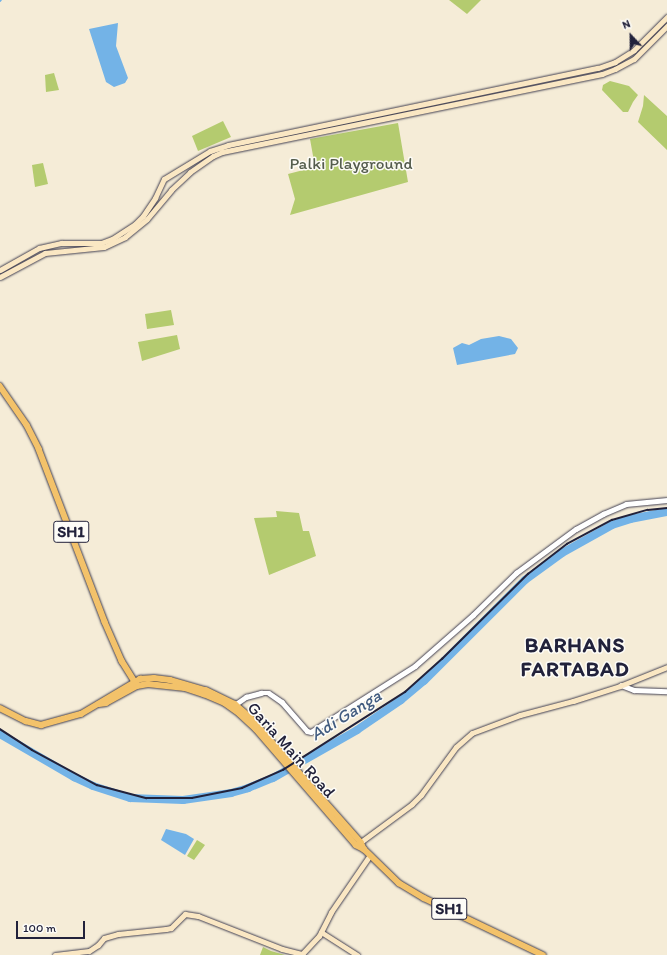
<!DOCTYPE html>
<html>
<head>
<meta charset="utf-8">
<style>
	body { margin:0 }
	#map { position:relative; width:667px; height:955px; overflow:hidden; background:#f5ecd7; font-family:Itim,sans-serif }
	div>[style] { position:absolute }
	.green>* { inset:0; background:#b4cb6f }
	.water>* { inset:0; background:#73b3e7 }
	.stream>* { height:1.5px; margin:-0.75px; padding:0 0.75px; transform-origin:0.75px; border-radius:0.75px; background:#73b3e7 }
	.river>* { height:8px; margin:-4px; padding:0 4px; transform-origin:4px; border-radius:4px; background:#73b3e7 }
	.roads { filter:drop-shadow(0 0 1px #424052) drop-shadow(0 0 1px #424052) }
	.tertiary>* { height:4.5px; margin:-2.25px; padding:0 2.25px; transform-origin:2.25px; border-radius:2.25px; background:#fff }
	.secondary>* { height:5px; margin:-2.5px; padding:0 2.5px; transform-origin:2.5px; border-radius:2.5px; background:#fae7c3 }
	.primary>* { height:5.5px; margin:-2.75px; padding:0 2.75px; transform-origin:2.75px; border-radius:2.75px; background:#f3c26a }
	.rail>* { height:1.5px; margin:-0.75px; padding:0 0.75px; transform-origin:0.75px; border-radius:0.75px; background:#22223b }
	span { translate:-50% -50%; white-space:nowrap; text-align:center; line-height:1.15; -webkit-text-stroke:3px #fdfcf7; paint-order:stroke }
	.shield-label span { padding:1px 3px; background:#fdfcf7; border:1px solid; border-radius:3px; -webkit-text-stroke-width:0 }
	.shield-label { font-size:16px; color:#22223b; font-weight:700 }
	.park-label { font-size:17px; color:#555d4d }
	.street-label { font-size:17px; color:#22223b }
	.water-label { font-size:18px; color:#425c80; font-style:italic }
	.district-label { font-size:21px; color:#22223b; font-weight:700; letter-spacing:1px }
	.north { position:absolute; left:611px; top:16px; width:40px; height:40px; -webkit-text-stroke:3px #fdfcf7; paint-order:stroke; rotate:338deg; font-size:11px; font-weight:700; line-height:16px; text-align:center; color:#22223b }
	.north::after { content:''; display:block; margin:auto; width:14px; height:18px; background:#22223b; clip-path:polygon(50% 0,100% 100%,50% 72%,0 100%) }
	.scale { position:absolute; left:16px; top:921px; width:69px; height:18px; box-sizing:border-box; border:2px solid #22223b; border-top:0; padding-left:5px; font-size:12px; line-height:14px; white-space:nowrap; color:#22223b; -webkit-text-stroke:3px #fdfcf7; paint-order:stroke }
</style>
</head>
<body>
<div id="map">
	<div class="green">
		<div style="clip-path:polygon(449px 0,481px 0,467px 14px)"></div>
		<div style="clip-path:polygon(54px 73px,59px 90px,46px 92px,45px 75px)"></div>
		<div style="clip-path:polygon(610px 81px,629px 86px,638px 95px,633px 102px,628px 112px,623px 112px,602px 90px,603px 85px)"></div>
		<div style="clip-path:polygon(644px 95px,667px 116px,667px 150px,638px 122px,643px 106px)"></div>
		<div style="clip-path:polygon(223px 121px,231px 137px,198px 151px,192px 136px)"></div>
		<div style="clip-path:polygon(398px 123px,408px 182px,290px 215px,295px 199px,288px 174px,315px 167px,310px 139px)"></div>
		<div style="clip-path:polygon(43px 163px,48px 184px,35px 187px,32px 165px)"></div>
		<div style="clip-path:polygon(171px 310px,174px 325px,147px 329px,145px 314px)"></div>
		<div style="clip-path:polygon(177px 335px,180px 349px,142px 361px,138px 342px)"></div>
		<div style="clip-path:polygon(276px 511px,299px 513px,303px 531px,309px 531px,316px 556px,269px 575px,254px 518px,277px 517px)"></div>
		<div style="clip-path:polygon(197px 840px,205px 845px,194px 860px,187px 856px)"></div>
		<div style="clip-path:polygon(263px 947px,271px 951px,285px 955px,260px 955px)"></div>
	</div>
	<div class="water">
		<div style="clip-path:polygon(118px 23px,116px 46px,128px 78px,125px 83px,114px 87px,106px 82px,89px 29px)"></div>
		<div style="clip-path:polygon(499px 336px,511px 339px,518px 348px,515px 354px,457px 365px,453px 348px,462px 343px,469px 345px,481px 339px)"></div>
		<div style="clip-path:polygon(166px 829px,186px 834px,194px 839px,185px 855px,161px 840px)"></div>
	</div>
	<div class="stream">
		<div style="left:0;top:1px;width:1px;rotate:-45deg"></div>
	</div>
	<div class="river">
		<div style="left:0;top:734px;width:86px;rotate:30.2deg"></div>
		<div style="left:74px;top:777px;width:21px;rotate:25deg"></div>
		<div style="left:93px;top:786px;width:39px;rotate:18deg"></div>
		<div style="left:130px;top:798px;width:53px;rotate:2.2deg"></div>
		<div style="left:183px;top:800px;width:49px;rotate:-8.3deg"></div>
		<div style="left:231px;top:793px;width:18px;rotate:-16deg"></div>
		<div style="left:248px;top:788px;width:27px;rotate:-22deg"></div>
		<div style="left:273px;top:778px;width:97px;rotate:-29.7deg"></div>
		<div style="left:357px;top:730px;width:53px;rotate:-34.3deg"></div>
		<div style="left:401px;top:700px;width:30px;rotate:-40deg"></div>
		<div style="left:424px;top:681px;width:143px;rotate:-45deg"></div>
		<div style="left:525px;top:580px;width:46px;rotate:-36.1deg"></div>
		<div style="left:562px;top:553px;width:57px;rotate:-29.2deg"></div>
		<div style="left:612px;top:525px;width:19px;rotate:-18deg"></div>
		<div style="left:630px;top:519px;width:38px;rotate:-11deg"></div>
	</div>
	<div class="roads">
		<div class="tertiary">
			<div style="left:621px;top:685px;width:14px;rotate:21deg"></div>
			<div style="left:634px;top:690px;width:33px;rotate:2deg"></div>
			<div style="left:233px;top:706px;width:16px;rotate:-35deg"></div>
			<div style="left:246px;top:697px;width:16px;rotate:-15deg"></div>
			<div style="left:261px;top:693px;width:8px"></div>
			<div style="left:269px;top:693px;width:16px;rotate:35deg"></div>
			<div style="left:282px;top:702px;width:38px;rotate:49deg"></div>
			<div style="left:307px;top:731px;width:4px;rotate:14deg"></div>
			<div style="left:311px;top:732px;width:123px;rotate:-32.4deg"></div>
			<div style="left:415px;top:666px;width:77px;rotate:-41.3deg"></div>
			<div style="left:473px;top:615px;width:60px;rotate:-44.3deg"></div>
			<div style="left:516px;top:573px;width:74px;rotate:-36.3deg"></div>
			<div style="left:576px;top:529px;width:31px;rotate:-29deg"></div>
			<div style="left:603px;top:514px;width:25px;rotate:-23deg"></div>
			<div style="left:626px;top:504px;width:41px;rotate:-5.6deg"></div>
		</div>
		<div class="secondary">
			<div style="left:0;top:270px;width:45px;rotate:-29.4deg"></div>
			<div style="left:39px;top:248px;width:23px;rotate:-13deg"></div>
			<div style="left:61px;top:243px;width:40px"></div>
			<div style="left:101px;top:243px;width:12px;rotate:-20deg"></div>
			<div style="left:112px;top:239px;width:27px;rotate:-33deg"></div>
			<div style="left:135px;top:224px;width:11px;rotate:-45deg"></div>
			<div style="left:143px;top:216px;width:22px;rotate:-56deg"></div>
			<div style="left:155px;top:198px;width:21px;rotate:-65deg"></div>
			<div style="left:164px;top:179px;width:54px;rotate:-31.3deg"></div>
			<div style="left:210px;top:151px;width:19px;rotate:-18deg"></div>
			<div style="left:228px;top:145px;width:378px;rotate:-11.8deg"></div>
			<div style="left:598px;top:68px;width:18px;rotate:-19deg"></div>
			<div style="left:615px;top:62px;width:22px;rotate:-32deg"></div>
			<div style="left:634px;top:50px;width:47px;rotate:-45deg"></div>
			<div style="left:0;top:277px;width:51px;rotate:-28.1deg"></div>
			<div style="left:45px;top:253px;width:59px;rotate:-5.8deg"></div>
			<div style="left:104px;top:247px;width:23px;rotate:-25deg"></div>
			<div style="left:125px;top:237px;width:28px;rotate:-39deg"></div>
			<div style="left:147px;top:219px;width:38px;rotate:-50deg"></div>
			<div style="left:171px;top:190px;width:26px;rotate:-43deg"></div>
			<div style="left:190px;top:172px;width:28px;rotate:-35deg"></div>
			<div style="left:213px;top:156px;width:10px;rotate:-24deg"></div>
			<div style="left:222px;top:152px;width:388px;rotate:-11.6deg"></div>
			<div style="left:602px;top:74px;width:14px;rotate:-21deg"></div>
			<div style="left:615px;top:69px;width:21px;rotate:-28deg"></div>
			<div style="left:634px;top:59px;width:47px;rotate:-45deg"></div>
			<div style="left:358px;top:844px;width:67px;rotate:-36.5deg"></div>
			<div style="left:412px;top:804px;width:13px;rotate:-45deg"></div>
			<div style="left:421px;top:795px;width:59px;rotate:-53.9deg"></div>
			<div style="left:456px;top:747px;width:21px;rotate:-41deg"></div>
			<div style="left:472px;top:733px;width:51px;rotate:-20.6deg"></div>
			<div style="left:520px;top:715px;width:55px;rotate:-14.8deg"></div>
			<div style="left:573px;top:701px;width:49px;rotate:-17.7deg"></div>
			<div style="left:620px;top:686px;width:51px;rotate:-22deg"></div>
			<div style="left:321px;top:932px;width:43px;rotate:32.6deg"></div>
			<div style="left:55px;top:955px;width:34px;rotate:-7deg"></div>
			<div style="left:89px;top:951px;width:11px;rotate:-34deg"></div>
			<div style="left:98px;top:945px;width:9px;rotate:-49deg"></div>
			<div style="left:104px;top:938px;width:15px;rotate:-16deg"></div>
			<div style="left:118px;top:934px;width:48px;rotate:-5.9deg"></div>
			<div style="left:166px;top:929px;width:5px;rotate:-11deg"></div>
			<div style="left:171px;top:928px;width:20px;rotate:-45deg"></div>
			<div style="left:185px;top:914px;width:13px;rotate:9deg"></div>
			<div style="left:198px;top:916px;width:90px;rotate:21.4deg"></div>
			<div style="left:282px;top:949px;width:21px;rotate:14deg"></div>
			<div style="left:302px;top:954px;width:25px;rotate:-47deg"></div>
			<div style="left:319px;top:936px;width:27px;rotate:-63deg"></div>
			<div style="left:331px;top:912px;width:69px;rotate:-55.6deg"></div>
		</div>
		<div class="primary">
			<div style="left:0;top:386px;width:47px;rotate:55.3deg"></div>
			<div style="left:27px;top:425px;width:27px;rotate:63deg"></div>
			<div style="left:39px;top:449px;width:185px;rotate:69.1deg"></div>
			<div style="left:105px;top:622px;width:43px;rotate:66.4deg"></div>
			<div style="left:122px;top:661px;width:26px;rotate:58deg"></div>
			<div style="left:99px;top:704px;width:7px;rotate:-8deg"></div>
			<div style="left:106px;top:703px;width:35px;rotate:-29deg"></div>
			<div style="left:137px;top:686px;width:11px;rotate:-10deg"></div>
			<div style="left:148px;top:684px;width:37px;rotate:6deg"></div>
			<div style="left:185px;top:688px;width:20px;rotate:18deg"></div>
			<div style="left:204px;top:694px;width:23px;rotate:23deg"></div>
			<div style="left:225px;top:703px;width:19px;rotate:36deg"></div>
			<div style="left:240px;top:714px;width:22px;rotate:43deg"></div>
			<div style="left:256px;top:729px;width:153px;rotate:49.2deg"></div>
			<div style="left:356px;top:845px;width:9px;rotate:27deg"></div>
			<div style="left:364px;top:849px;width:49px;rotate:44.2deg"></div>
			<div style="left:399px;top:883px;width:29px;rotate:31deg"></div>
			<div style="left:424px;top:898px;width:132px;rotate:25.6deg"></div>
			<div style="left:0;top:708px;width:29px;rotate:27deg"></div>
			<div style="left:26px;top:721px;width:16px;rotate:15deg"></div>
			<div style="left:41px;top:725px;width:41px;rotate:-15.4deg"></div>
			<div style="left:81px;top:714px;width:69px;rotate:-30.7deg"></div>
			<div style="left:140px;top:679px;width:14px;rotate:-4deg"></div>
			<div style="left:154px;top:678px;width:16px;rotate:7deg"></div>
			<div style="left:170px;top:680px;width:37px;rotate:16deg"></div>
			<div style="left:206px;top:690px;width:32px;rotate:26deg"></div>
			<div style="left:235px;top:704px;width:23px;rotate:41deg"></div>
			<div style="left:252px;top:719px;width:164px;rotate:48.5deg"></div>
			<div style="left:361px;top:842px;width:8px;rotate:67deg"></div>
		</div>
	</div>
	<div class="rail">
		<div style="left:0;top:729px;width:38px;rotate:33deg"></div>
		<div style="left:32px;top:750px;width:74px;rotate:28.3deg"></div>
		<div style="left:97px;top:785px;width:51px;rotate:14.9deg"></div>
		<div style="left:146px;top:798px;width:46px"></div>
		<div style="left:192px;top:798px;width:51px;rotate:-11.3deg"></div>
		<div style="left:242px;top:788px;width:45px;rotate:-23.7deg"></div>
		<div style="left:283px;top:770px;width:145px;rotate:-32.6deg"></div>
		<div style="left:405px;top:692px;width:50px;rotate:-41.7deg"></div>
		<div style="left:442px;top:659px;width:121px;rotate:-44.7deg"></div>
		<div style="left:528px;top:574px;width:49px;rotate:-37.6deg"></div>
		<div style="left:567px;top:544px;width:51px;rotate:-28.1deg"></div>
		<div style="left:612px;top:520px;width:37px;rotate:-16deg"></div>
		<div style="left:648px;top:510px;width:19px;rotate:-6deg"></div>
	</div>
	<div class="shield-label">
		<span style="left:71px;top:532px">SH1</span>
		<span style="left:449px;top:909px">SH1</span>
	</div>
	<div class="park-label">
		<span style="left:351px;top:164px">Palki Playground</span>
	</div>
	<div class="street-label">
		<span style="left:291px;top:750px;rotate:48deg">Garia Main Road</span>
	</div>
	<div class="water-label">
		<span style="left:346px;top:715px;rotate:-32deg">Adi Ganga</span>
	</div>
	<div class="district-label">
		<span style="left:575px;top:657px">BARHANS<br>FARTABAD</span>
	</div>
	<div class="north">N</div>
	<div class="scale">100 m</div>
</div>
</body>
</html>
